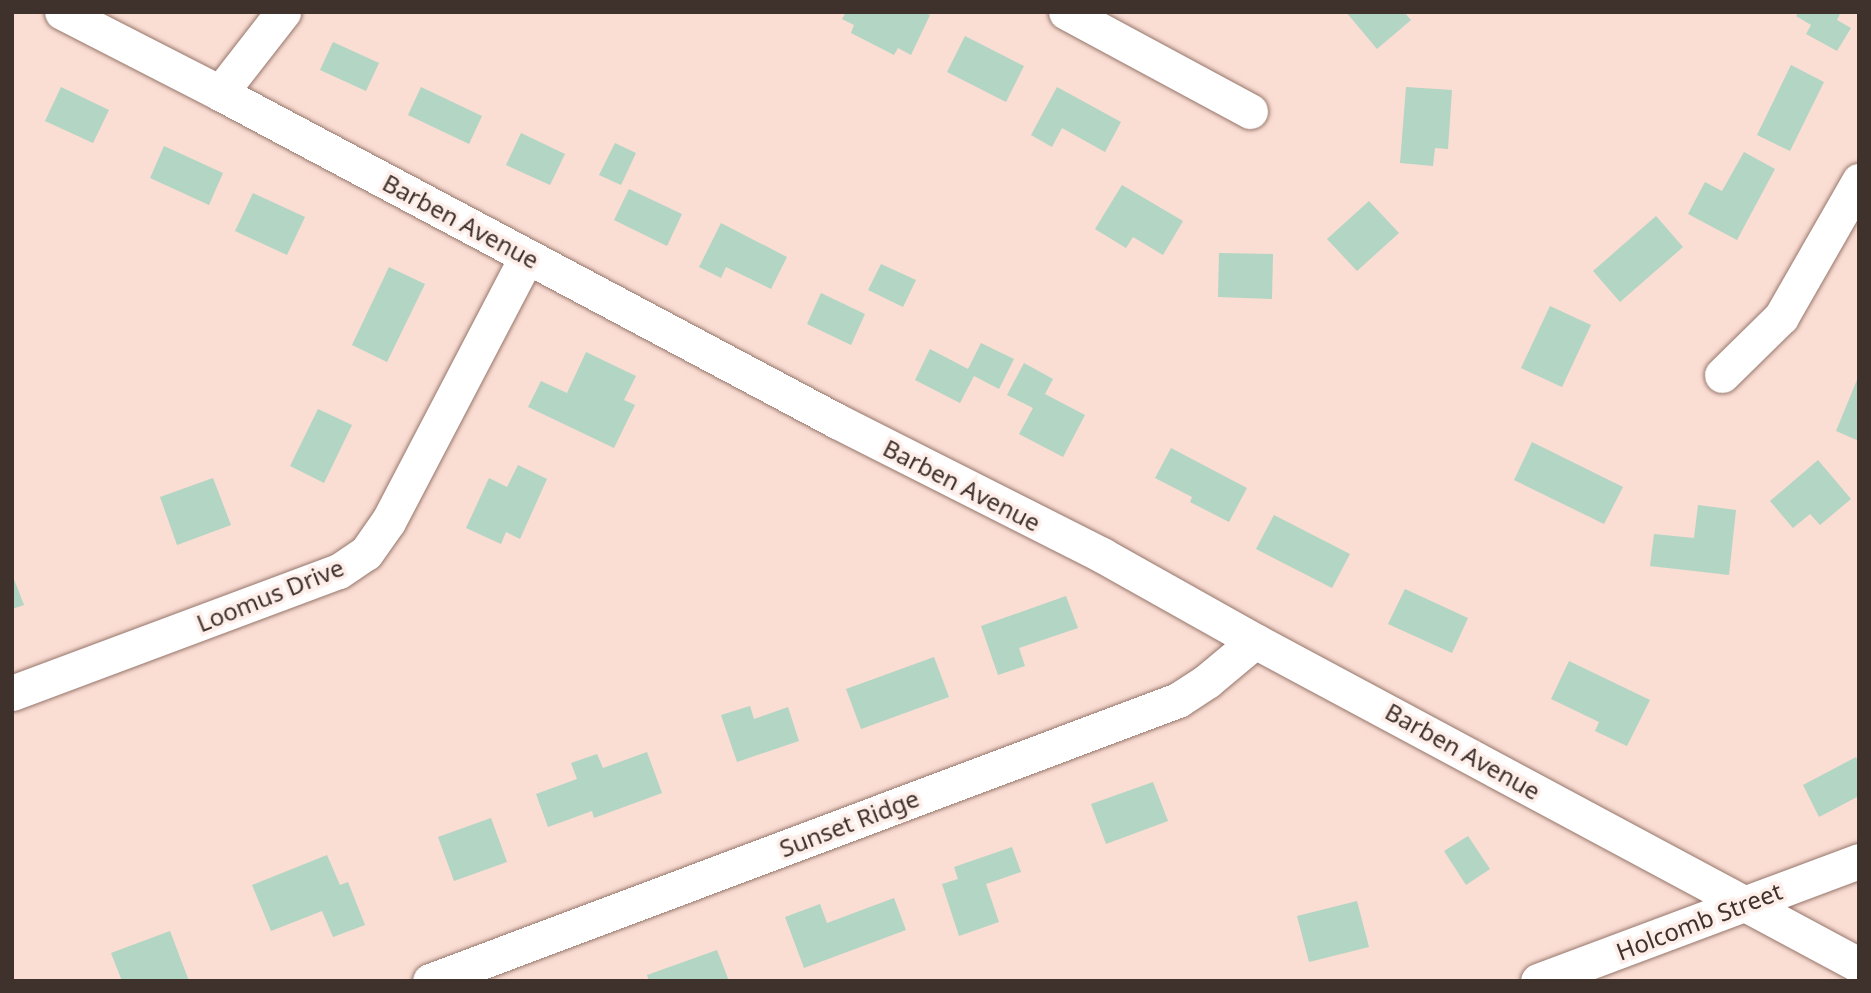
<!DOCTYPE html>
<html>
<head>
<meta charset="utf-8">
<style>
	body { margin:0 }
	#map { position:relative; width:1871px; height:993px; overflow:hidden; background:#faddd3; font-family:"Noto Sans",sans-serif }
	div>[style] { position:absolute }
	.building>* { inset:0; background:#b2d5c4 }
	.roads { filter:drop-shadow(0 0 2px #96766b) drop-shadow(0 0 2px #96766b) }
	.minor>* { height:35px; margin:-17.5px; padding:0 17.5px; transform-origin:17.5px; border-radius:17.5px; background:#fff }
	span { translate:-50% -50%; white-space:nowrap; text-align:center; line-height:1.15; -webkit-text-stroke:7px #fdeee9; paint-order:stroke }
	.street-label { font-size:24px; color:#3f312c }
	.frame { position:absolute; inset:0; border:14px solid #3f312c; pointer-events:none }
</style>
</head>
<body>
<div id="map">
	<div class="building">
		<div style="clip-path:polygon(846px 12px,924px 12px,930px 15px,911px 55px,898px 48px,894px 55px,851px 33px,854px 25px,842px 19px)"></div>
		<div style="clip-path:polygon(1346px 12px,1404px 12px,1411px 20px,1377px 49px)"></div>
		<div style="clip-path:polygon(1799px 12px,1841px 12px,1837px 20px,1851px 28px,1837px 51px,1806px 34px,1811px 25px,1796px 16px)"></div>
		<div style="clip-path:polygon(965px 36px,1024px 66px,1006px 102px,947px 72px)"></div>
		<div style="clip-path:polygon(333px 42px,379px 63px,366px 91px,320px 70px)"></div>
		<div style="clip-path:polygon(1791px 65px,1824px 82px,1790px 151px,1757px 135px)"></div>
		<div style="clip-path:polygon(61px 87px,109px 110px,93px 143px,45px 121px)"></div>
		<div style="clip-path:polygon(421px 87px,482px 116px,469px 144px,408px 115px)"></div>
		<div style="clip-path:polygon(1057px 87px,1121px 122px,1105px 152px,1062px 128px,1052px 147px,1031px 135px)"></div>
		<div style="clip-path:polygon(1406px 87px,1452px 90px,1448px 149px,1435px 148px,1433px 166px,1400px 163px)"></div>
		<div style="clip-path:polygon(521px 133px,565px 154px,550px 185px,506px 165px)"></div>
		<div style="clip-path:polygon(615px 143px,636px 153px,621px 185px,599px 175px)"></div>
		<div style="clip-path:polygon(164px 146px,223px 173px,209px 205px,150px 178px)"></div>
		<div style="clip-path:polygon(1744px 152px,1775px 169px,1737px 240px,1688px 214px,1705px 182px,1722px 191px)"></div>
		<div style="clip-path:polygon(1122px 185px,1183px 221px,1163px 255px,1133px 237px,1126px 248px,1095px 229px)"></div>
		<div style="clip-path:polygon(629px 189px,682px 214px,667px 246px,614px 220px)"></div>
		<div style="clip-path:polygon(253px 193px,305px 217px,287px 255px,235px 231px)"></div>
		<div style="clip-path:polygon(1369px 201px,1399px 233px,1357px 271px,1327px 239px)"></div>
		<div style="clip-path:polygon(1656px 216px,1683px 247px,1620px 302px,1593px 271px)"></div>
		<div style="clip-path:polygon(721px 223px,787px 257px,771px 289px,726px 267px,721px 278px,699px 267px)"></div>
		<div style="clip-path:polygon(1219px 253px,1273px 254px,1272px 299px,1218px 297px)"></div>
		<div style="clip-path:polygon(881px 264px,916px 280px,903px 307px,868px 290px)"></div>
		<div style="clip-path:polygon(389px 267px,425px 284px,387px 362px,352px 345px)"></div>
		<div style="clip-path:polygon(821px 293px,865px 314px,851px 345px,807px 324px)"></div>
		<div style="clip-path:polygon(1550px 306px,1591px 325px,1562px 387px,1521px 368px)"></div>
		<div style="clip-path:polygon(981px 343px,1014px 359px,999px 389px,974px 376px,960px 403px,915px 380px,930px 349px,968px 369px)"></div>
		<div style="clip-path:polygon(586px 352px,636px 376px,624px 400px,635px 405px,614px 448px,528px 407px,541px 381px,567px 393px)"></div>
		<div style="clip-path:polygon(1024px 363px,1053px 379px,1045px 394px,1085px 415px,1063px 457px,1019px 434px,1033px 408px,1007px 395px)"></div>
		<div style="clip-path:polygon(1859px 375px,1859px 441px,1836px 431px)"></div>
		<div style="clip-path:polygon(318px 409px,352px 425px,324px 483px,290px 466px)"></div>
		<div style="clip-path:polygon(1532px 442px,1623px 487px,1604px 524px,1514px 480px)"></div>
		<div style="clip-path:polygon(1171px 448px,1247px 488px,1229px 522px,1190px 502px,1192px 497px,1155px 478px)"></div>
		<div style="clip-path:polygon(1818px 460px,1851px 499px,1820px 525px,1810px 514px,1793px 528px,1770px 501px)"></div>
		<div style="clip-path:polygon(518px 465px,547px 479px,520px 539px,506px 532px,501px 544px,466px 528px,489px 478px,507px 487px)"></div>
		<div style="clip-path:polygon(213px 478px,231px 525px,177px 545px,160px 497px)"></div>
		<div style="clip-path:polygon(1698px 505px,1736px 510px,1729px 575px,1650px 566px,1654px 534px,1694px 538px)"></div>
		<div style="clip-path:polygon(1274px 515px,1350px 554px,1332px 588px,1256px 549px)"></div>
		<div style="clip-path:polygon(12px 574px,24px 605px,12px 609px)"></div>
		<div style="clip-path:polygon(1405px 589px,1468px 618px,1452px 653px,1388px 624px)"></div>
		<div style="clip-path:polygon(1066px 596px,1078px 628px,1019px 648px,1025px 666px,998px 675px,981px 626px)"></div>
		<div style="clip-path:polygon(934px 657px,949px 697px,861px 729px,846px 689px)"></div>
		<div style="clip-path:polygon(1569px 661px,1650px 700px,1627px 746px,1595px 731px,1599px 722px,1551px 699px)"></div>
		<div style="clip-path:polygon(750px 706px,754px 719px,788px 707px,799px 741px,737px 762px,721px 715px)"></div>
		<div style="clip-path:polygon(647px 752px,662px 793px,594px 818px,592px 811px,548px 827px,536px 794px,577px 779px,571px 763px,597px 754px,603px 768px)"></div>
		<div style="clip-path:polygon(1856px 757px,1859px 763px,1859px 796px,1819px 817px,1803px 785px)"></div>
		<div style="clip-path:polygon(1153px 782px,1168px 821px,1106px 844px,1091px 804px)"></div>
		<div style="clip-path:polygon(491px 818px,507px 862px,454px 881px,438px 837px)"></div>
		<div style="clip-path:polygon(1468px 836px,1490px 869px,1466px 885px,1444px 851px)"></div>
		<div style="clip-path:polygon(1012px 847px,1021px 872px,986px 884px,999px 922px,959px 936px,942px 884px,958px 879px,954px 867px)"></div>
		<div style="clip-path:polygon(327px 855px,340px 885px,348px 882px,365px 925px,333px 937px,322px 911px,271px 931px,252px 885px)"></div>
		<div style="clip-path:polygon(894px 898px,906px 930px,804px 968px,785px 917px,820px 904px,827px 923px)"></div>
		<div style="clip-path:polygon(1357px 901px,1369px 947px,1309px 962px,1297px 916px)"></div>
		<div style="clip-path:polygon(170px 931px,189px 981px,122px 981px,111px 953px)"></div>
		<div style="clip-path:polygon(717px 950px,729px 981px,649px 981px,647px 975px)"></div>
	</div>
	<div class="roads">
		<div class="minor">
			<div style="left:62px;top:12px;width:178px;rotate:27.1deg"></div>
			<div style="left:220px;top:93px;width:699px;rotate:28deg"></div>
			<div style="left:837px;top:421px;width:297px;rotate:26.8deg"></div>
			<div style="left:1102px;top:555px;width:176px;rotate:29.3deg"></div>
			<div style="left:1255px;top:641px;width:685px;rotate:28.21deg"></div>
			<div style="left:1066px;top:12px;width:209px;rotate:28.3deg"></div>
			<div style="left:220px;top:93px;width:103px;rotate:-52.1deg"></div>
			<div style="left:1722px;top:375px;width:83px;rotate:-44.5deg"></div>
			<div style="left:1781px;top:317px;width:157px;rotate:-60.2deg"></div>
			<div style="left:12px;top:693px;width:349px;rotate:-20.5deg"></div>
			<div style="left:339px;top:571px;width:32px;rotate:-34deg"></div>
			<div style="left:366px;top:553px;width:38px;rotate:-55deg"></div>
			<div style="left:388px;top:522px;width:300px;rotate:-62.4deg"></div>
			<div style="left:430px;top:981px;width:799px;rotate:-20.59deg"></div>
			<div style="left:1178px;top:700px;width:35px;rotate:-33deg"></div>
			<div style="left:1207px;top:681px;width:62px;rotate:-39.8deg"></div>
			<div style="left:1538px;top:981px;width:343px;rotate:-20.5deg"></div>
		</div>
	</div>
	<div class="street-label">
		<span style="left:461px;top:221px;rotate:28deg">Barben Avenue</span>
		<span style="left:962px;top:485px;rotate:27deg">Barben Avenue</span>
		<span style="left:270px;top:595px;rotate:-22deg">Loomus Drive</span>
		<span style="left:1463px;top:751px;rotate:29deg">Barben Avenue</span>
		<span style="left:849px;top:823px;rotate:-21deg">Sunset Ridge</span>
		<span style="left:1699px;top:921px;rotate:-21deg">Holcomb Street</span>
	</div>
	<div class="frame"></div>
</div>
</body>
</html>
